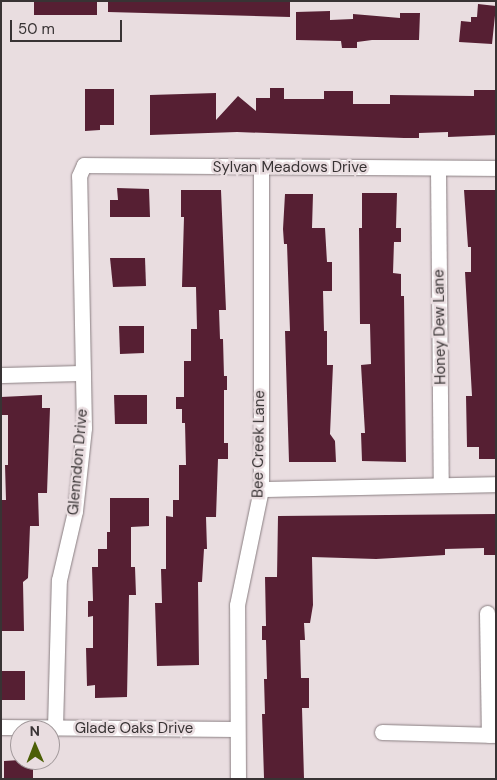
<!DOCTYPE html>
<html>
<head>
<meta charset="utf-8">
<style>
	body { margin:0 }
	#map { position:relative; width:497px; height:780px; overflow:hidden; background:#e9dde0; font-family:"DM Sans",sans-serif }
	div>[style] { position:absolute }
	.building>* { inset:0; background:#561f33 }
	.roads { filter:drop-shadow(0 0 1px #897e81) drop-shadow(0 0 1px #897e81) }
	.minor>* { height:15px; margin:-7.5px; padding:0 7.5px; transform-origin:7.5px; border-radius:7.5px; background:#fff }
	span { translate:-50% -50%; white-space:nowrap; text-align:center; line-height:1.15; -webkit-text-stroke:5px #e9dde0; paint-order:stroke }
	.street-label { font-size:15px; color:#383334 }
	.frame { position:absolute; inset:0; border:2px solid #383334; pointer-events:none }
	.north { position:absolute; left:10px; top:720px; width:50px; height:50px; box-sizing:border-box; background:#e9dde0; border:1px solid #a2999b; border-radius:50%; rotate:359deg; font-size:14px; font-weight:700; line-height:20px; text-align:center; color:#383334 }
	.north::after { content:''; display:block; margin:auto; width:18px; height:22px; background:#4c5f06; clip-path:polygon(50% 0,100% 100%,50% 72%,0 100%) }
	.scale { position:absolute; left:10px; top:20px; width:112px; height:22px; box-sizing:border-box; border:2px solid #383334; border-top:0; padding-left:6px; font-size:15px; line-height:18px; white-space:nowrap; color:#383334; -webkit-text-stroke:4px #e9dde0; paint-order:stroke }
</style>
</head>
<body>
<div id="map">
	<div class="building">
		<div style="clip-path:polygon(34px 1px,97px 1px,97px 15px,34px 15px)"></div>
		<div style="clip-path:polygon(108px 1px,290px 1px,290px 17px,108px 12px)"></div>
		<div style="clip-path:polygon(478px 4px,496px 6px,492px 44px,459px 42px,461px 21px,471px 22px,471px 17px,477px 17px)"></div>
		<div style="clip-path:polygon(330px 11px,330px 20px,353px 19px,353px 14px,400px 18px,400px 13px,420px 13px,419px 40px,372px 40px,357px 42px,357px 48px,342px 48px,341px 41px,296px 40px,296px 12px)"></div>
		<div style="clip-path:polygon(270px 88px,284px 88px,284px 99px,324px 99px,324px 91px,353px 91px,353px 104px,390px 104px,390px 95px,474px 96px,474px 90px,496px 90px,496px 135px,448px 137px,448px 132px,419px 133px,419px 138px,404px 138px,237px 132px,150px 135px,150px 95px,216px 93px,216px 120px,238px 96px,256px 111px,256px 98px,270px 98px)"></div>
		<div style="clip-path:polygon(85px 89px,114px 89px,114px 125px,100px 125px,100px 130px,85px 131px)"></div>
		<div style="clip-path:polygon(117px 188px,149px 189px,150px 217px,110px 217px,110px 200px,118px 200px)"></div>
		<div style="clip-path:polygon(181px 190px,221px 190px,226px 310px,219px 310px,220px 339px,223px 339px,224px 376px,227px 376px,227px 390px,224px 390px,224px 443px,228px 443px,228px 459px,218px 459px,216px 517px,206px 517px,207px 549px,204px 549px,202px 582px,198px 582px,199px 665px,157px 666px,155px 603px,162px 603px,161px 569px,166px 569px,166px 516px,173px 517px,173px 500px,179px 500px,179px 465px,186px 465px,185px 423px,182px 423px,182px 409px,176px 409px,176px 397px,184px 397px,184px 361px,191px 361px,191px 329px,197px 329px,196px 287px,182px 287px,184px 217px,181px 217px)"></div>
		<div style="clip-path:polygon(464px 190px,496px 190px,496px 459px,479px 459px,479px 447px,467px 447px,466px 396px,472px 396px,465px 272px,471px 272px,471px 247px,468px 247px)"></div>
		<div style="clip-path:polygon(362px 193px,397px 193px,396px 228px,401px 228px,401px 242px,394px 242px,393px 273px,401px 274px,401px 296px,404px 296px,406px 462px,362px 461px,361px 433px,365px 433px,361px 365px,371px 364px,370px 324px,360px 324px,359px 228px,362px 228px)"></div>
		<div style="clip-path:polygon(285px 194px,313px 194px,312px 228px,325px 228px,327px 262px,332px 262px,332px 291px,323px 291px,324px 331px,327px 331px,327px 365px,333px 365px,330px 434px,335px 441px,336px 462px,289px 462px,285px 331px,290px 331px,287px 244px,284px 244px,283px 229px)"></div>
		<div style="clip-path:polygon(110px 258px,145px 258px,146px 286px,113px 287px)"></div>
		<div style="clip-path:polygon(119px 326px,144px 326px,144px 353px,120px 354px)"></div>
		<div style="clip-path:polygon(42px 395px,42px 408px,50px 408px,47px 493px,38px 493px,39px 526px,30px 526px,28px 578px,23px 582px,24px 631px,1px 631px,1px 500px,6px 500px,5px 465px,8px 465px,8px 415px,1px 415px,1px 397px)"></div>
		<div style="clip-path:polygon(114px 395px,147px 395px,147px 424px,115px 424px)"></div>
		<div style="clip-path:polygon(110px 498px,149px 498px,149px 526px,131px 527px,131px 567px,135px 567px,136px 595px,129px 595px,127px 697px,95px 698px,95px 685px,87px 686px,86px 648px,93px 648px,93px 616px,88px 617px,88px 601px,93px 601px,92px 567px,98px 567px,98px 549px,107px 549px,107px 532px,110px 532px)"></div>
		<div style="clip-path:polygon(496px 514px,496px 555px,484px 555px,484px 548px,445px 549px,445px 555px,376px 559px,312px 557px,313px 605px,310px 623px,304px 623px,305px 640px,300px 640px,301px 678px,309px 678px,309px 708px,302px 708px,304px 778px,264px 778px,262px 714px,265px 714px,264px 679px,267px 679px,266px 640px,262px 640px,262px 626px,266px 626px,265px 577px,277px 577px,278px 516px)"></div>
		<div style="clip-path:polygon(1px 671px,25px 671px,25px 700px,1px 700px)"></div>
		<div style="clip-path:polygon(20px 760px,33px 760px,33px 779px,4px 779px,4px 761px)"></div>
	</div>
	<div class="roads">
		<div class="minor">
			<div style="left:438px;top:168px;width:317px;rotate:89.5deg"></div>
			<div style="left:1px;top:375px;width:82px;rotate:-1.4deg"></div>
			<div style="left:261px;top:489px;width:235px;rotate:-1.2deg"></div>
			<div style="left:487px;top:613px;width:122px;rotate:89.1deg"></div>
			<div style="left:1px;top:727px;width:236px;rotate:0.5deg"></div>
			<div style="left:55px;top:728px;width:148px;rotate:-88.5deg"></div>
			<div style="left:59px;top:580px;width:71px;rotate:-76.9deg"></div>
			<div style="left:75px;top:511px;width:83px;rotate:-83.8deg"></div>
			<div style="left:84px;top:428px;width:252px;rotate:-91.1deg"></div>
			<div style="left:79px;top:176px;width:12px;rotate:-66deg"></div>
			<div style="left:84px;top:165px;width:412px;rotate:0.4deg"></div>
			<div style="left:382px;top:732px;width:114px;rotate:1.5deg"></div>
			<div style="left:238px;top:779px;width:174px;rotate:-90.3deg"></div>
			<div style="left:237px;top:605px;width:118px;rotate:-78.3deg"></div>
			<div style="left:261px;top:489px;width:321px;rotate:-90deg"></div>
		</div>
	</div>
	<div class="street-label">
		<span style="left:290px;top:168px">Sylvan Meadows Drive</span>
		<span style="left:440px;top:327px;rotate:-91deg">Honey Dew Lane</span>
		<span style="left:259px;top:444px;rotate:-89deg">Bee Creek Lane</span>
		<span style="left:78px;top:462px;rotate:-85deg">Glenndon Drive</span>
		<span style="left:134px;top:729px">Glade Oaks Drive</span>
	</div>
	<div class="frame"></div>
	<div class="north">N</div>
	<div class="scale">50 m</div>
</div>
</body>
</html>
